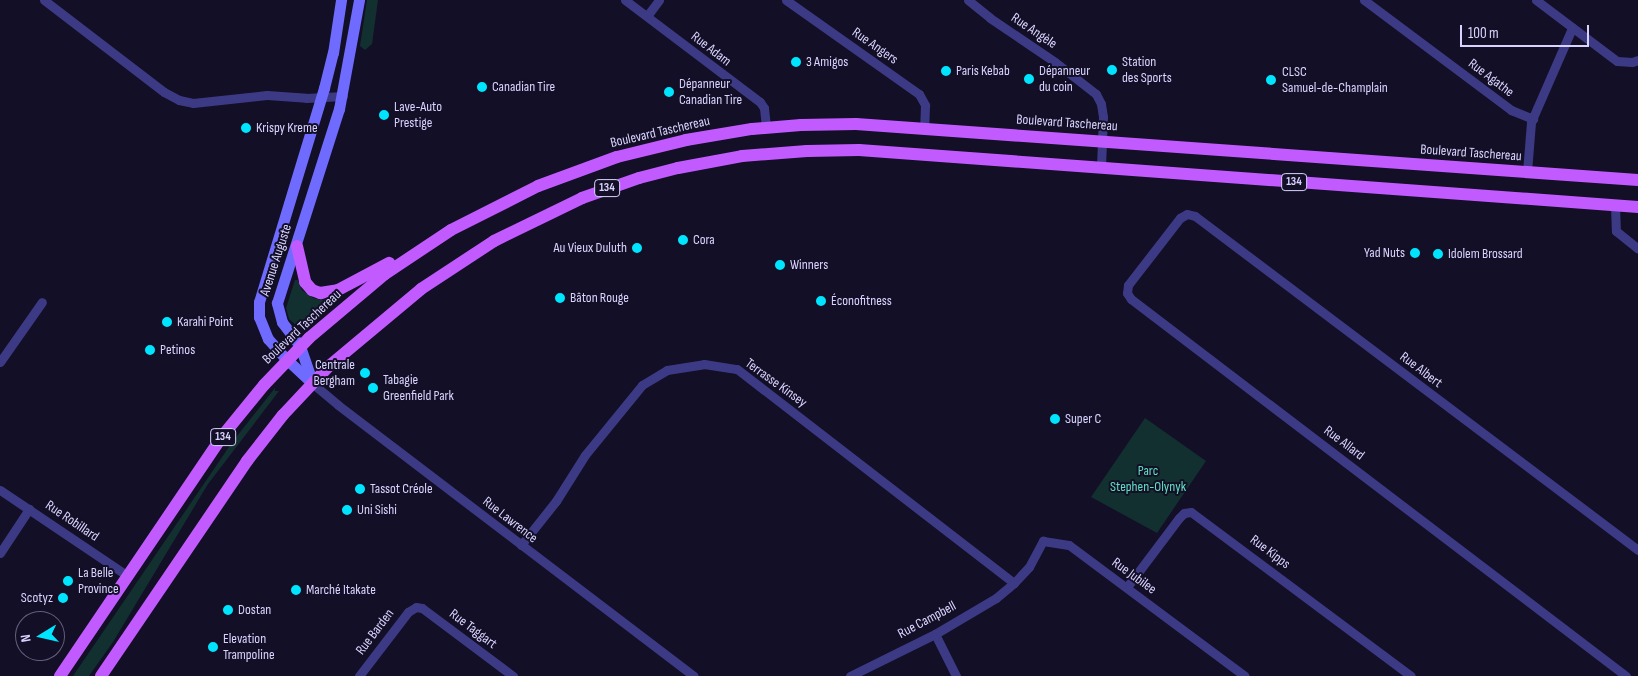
<!DOCTYPE html>
<html>
<head>
<meta charset="utf-8">
<style>
	body { margin:0 }
	#map { position:relative; width:1638px; height:676px; overflow:hidden; background:#130f26; font-family:"Sofia Sans Condensed",sans-serif }
	div>[style] { position:absolute }
	.green>* { inset:0; background:#12302f }
	.minor>* { height:9px; margin:-4.5px; padding:0 4.5px; transform-origin:4.5px; border-radius:4.5px; background:#3d3a85 }
	.secondary>* { height:11px; margin:-5.5px; padding:0 5.5px; transform-origin:5.5px; border-radius:5.5px; background:#6f6bff }
	.primary>* { height:12px; margin:-6px; padding:0 6px; transform-origin:6px; border-radius:6px; background:#c25bff }
	.dots>* { width:14px; height:14px; translate:-50% -50%; box-sizing:border-box; border:2px solid #130f26; border-radius:50% }
	span { translate:-50% -50%; white-space:nowrap; text-align:center; line-height:1.15; -webkit-text-stroke:4px #130f26; paint-order:stroke }
	.shield-label span { padding:1px 4px; background:#130f26; border:1px solid; border-radius:4px; -webkit-text-stroke-width:0 }
	.shield-label { font-size:12px; color:#d9d4ff; font-weight:700 }
	.street-label { font-size:14px; color:#d9d4ff }
	.poi-label { font-size:14px; color:#d9d4ff }
	.left { translate:0 -50%; text-align:left }
	.right { translate:-100% -50%; text-align:right }
	.park-label { font-size:14px; color:#5fe0c0 }
	.north { position:absolute; left:15px; top:611px; width:50px; height:50px; box-sizing:border-box; background:#130f26; border:1px solid #625e7d; border-radius:50%; rotate:261deg; font-size:14px; font-weight:700; line-height:20px; text-align:center; color:#d9d4ff }
	.north::after { content:''; display:block; margin:auto; width:18px; height:22px; background:#00e5ff; clip-path:polygon(50% 0,100% 100%,50% 72%,0 100%) }
	.scale { position:absolute; left:1460px; top:25px; width:129px; height:22px; box-sizing:border-box; border:2px solid #d9d4ff; border-top:0; padding-left:6px; font-size:15px; line-height:18px; white-space:nowrap; color:#d9d4ff; -webkit-text-stroke:4px #130f26; paint-order:stroke }
</style>
</head>
<body>
<div id="map">
	<div class="green">
		<div style="clip-path:polygon(367px 0,378px 0,372px 44px,365px 50px,360px 46px)"></div>
		<div style="clip-path:polygon(295px 280px,298px 280px,302px 290px,313px 298px,322px 300px,343px 295px,310px 324px,297px 326px,289px 319px,286px 308px)"></div>
		<div style="clip-path:polygon(275px 388px,275px 391px,279px 391px,208px 484px,113px 642px,89px 676px,73px 676px,233px 441px)"></div>
		<div style="clip-path:polygon(1145px 418px,1206px 461px,1157px 533px,1091px 497px)"></div>
	</div>
	<div class="minor">
		<div style="left:44px;top:0;width:151px;rotate:37.5deg"></div>
		<div style="left:164px;top:92px;width:17px;rotate:28deg"></div>
		<div style="left:179px;top:100px;width:14px;rotate:12deg"></div>
		<div style="left:193px;top:103px;width:74px;rotate:-6.2deg"></div>
		<div style="left:267px;top:95px;width:39px;rotate:4deg"></div>
		<div style="left:306px;top:98px;width:37px;rotate:-3deg"></div>
		<div style="left:625px;top:0;width:169px;rotate:37.1deg"></div>
		<div style="left:760px;top:102px;width:7px;rotate:56deg"></div>
		<div style="left:764px;top:108px;width:19px;rotate:84deg"></div>
		<div style="left:786px;top:0;width:163px;rotate:35.3deg"></div>
		<div style="left:919px;top:94px;width:13px;rotate:61deg"></div>
		<div style="left:925px;top:105px;width:23px;rotate:92deg"></div>
		<div style="left:968px;top:0;width:28px;rotate:39deg"></div>
		<div style="left:990px;top:18px;width:78px;rotate:34.1deg"></div>
		<div style="left:1055px;top:62px;width:52px;rotate:38deg"></div>
		<div style="left:1096px;top:94px;width:11px;rotate:63deg"></div>
		<div style="left:1101px;top:104px;width:13px;rotate:81deg"></div>
		<div style="left:1103px;top:117px;width:50px;rotate:92.3deg"></div>
		<div style="left:1364px;top:0;width:184px;rotate:36.8deg"></div>
		<div style="left:1511px;top:110px;width:24px;rotate:22deg"></div>
		<div style="left:1536px;top:0;width:101px;rotate:37deg"></div>
		<div style="left:1617px;top:61px;width:15px;rotate:4deg"></div>
		<div style="left:1632px;top:62px;width:6px;rotate:-18deg"></div>
		<div style="left:647px;top:16px;width:20px;rotate:-53deg"></div>
		<div style="left:1527px;top:172px;width:50px;rotate:-85.4deg"></div>
		<div style="left:1531px;top:122px;width:103px;rotate:-66.4deg"></div>
		<div style="left:1615px;top:205px;width:26px;rotate:88deg"></div>
		<div style="left:1616px;top:231px;width:28px;rotate:39deg"></div>
		<div style="left:0;top:362px;width:73px;rotate:-55deg"></div>
		<div style="left:312px;top:383px;width:34px;rotate:40deg"></div>
		<div style="left:338px;top:405px;width:447px;rotate:37.3deg"></div>
		<div style="left:0;top:490px;width:154px;rotate:33.9deg"></div>
		<div style="left:521px;top:545px;width:56px;rotate:-51.5deg"></div>
		<div style="left:556px;top:501px;width:54px;rotate:-57.8deg"></div>
		<div style="left:585px;top:455px;width:90px;rotate:-50.8deg"></div>
		<div style="left:642px;top:385px;width:29px;rotate:-31deg"></div>
		<div style="left:667px;top:370px;width:37px;rotate:-9deg"></div>
		<div style="left:704px;top:364px;width:33px;rotate:9deg"></div>
		<div style="left:737px;top:369px;width:350px;rotate:37.7deg"></div>
		<div style="left:0;top:553px;width:53px;rotate:-56.6deg"></div>
		<div style="left:1127px;top:587px;width:86px;rotate:-53deg"></div>
		<div style="left:1179px;top:518px;width:7px;rotate:-45deg"></div>
		<div style="left:1184px;top:513px;width:7px;rotate:-8deg"></div>
		<div style="left:1191px;top:512px;width:274px;rotate:36.7deg"></div>
		<div style="left:935px;top:634px;width:47px;rotate:63.4deg"></div>
		<div style="left:359px;top:676px;width:81px;rotate:-52.6deg"></div>
		<div style="left:408px;top:612px;width:9px;rotate:-32deg"></div>
		<div style="left:416px;top:607px;width:6px;rotate:9deg"></div>
		<div style="left:422px;top:608px;width:114px;rotate:36.8deg"></div>
		<div style="left:850px;top:676px;width:95px;rotate:-26.3deg"></div>
		<div style="left:935px;top:634px;width:71px;rotate:-30.5deg"></div>
		<div style="left:996px;top:598px;width:23px;rotate:-40deg"></div>
		<div style="left:1014px;top:583px;width:22px;rotate:-47deg"></div>
		<div style="left:1029px;top:567px;width:30px;rotate:-62deg"></div>
		<div style="left:1043px;top:541px;width:26px;rotate:9deg"></div>
		<div style="left:1069px;top:545px;width:219px;rotate:36.7deg"></div>
		<div style="left:1626px;top:676px;width:622px;rotate:-142.71deg"></div>
		<div style="left:1131px;top:299px;width:7px;rotate:-124deg"></div>
		<div style="left:1127px;top:293px;width:8px;rotate:-83deg"></div>
		<div style="left:1128px;top:285px;width:85px;rotate:-52.2deg"></div>
		<div style="left:1180px;top:218px;width:8px;rotate:-30deg"></div>
		<div style="left:1187px;top:214px;width:8px;rotate:14deg"></div>
		<div style="left:1195px;top:216px;width:555px;rotate:37.01deg"></div>
	</div>
	<div class="secondary">
		<div style="left:312px;top:381px;width:37px;rotate:-109deg"></div>
		<div style="left:300px;top:346px;width:30px;rotate:-127deg"></div>
		<div style="left:282px;top:322px;width:20px;rotate:-105deg"></div>
		<div style="left:277px;top:303px;width:204px;rotate:-72.3deg"></div>
		<div style="left:339px;top:109px;width:111px;rotate:-79.6deg"></div>
		<div style="left:312px;top:383px;width:34px;rotate:-137deg"></div>
		<div style="left:287px;top:360px;width:28px;rotate:-132deg"></div>
		<div style="left:268px;top:339px;width:24px;rotate:-112deg"></div>
		<div style="left:259px;top:317px;width:15px;rotate:-90deg"></div>
		<div style="left:259px;top:302px;width:224px;rotate:-73.1deg"></div>
		<div style="left:324px;top:88px;width:36px;rotate:-76deg"></div>
		<div style="left:333px;top:53px;width:54px;rotate:-81.4deg"></div>
	</div>
	<div class="primary">
		<div style="left:297px;top:246px;width:37px;rotate:77deg"></div>
		<div style="left:305px;top:282px;width:11px;rotate:49deg"></div>
		<div style="left:312px;top:290px;width:9px;rotate:21deg"></div>
		<div style="left:320px;top:293px;width:18px;rotate:-9deg"></div>
		<div style="left:338px;top:290px;width:58px;rotate:-27.9deg"></div>
		<div style="left:60px;top:676px;width:292px;rotate:-55.9deg"></div>
		<div style="left:224px;top:434px;width:63px;rotate:-50.8deg"></div>
		<div style="left:264px;top:385px;width:65px;rotate:-46.2deg"></div>
		<div style="left:309px;top:338px;width:99px;rotate:-40.1deg"></div>
		<div style="left:385px;top:274px;width:79px;rotate:-33.7deg"></div>
		<div style="left:451px;top:230px;width:97px;rotate:-26.8deg"></div>
		<div style="left:538px;top:186px;width:84px;rotate:-20.2deg"></div>
		<div style="left:617px;top:157px;width:71px;rotate:-13.8deg"></div>
		<div style="left:686px;top:140px;width:67px;rotate:-9.5deg"></div>
		<div style="left:752px;top:129px;width:49px;rotate:-4.7deg"></div>
		<div style="left:801px;top:125px;width:55px;rotate:-1deg"></div>
		<div style="left:856px;top:124px;width:784px;rotate:4.1deg"></div>
		<div style="left:101px;top:676px;width:260px;rotate:-55.8deg"></div>
		<div style="left:247px;top:461px;width:58px;rotate:-52deg"></div>
		<div style="left:283px;top:415px;width:67px;rotate:-46.8deg"></div>
		<div style="left:329px;top:366px;width:120px;rotate:-39.9deg"></div>
		<div style="left:421px;top:289px;width:87px;rotate:-33.3deg"></div>
		<div style="left:494px;top:241px;width:98px;rotate:-26deg"></div>
		<div style="left:582px;top:198px;width:60px;rotate:-19.3deg"></div>
		<div style="left:639px;top:178px;width:40px;rotate:-14.4deg"></div>
		<div style="left:678px;top:168px;width:65px;rotate:-10.6deg"></div>
		<div style="left:742px;top:156px;width:65px;rotate:-4.4deg"></div>
		<div style="left:807px;top:151px;width:52px;rotate:-1.1deg"></div>
		<div style="left:859px;top:150px;width:781px;rotate:4.18deg"></div>
	</div>
	<div class="dots">
		<div style="left:796px;top:62px;background:#00e5ff"></div>
		<div style="left:1112px;top:70px;background:#00e5ff"></div>
		<div style="left:946px;top:71px;background:#00e5ff"></div>
		<div style="left:1029px;top:79px;background:#00e5ff"></div>
		<div style="left:1271px;top:80px;background:#00e5ff"></div>
		<div style="left:482px;top:87px;background:#00e5ff"></div>
		<div style="left:669px;top:92px;background:#00e5ff"></div>
		<div style="left:384px;top:115px;background:#00e5ff"></div>
		<div style="left:246px;top:128px;background:#00e5ff"></div>
		<div style="left:683px;top:240px;background:#00e5ff"></div>
		<div style="left:637px;top:248px;background:#00e5ff"></div>
		<div style="left:1415px;top:253px;background:#00e5ff"></div>
		<div style="left:1438px;top:254px;background:#00e5ff"></div>
		<div style="left:780px;top:265px;background:#00e5ff"></div>
		<div style="left:560px;top:298px;background:#00e5ff"></div>
		<div style="left:821px;top:301px;background:#00e5ff"></div>
		<div style="left:167px;top:322px;background:#00e5ff"></div>
		<div style="left:150px;top:350px;background:#00e5ff"></div>
		<div style="left:365px;top:373px;background:#00e5ff"></div>
		<div style="left:373px;top:388px;background:#00e5ff"></div>
		<div style="left:1055px;top:419px;background:#00e5ff"></div>
		<div style="left:360px;top:489px;background:#00e5ff"></div>
		<div style="left:347px;top:510px;background:#00e5ff"></div>
		<div style="left:68px;top:581px;background:#00e5ff"></div>
		<div style="left:296px;top:590px;background:#00e5ff"></div>
		<div style="left:63px;top:598px;background:#00e5ff"></div>
		<div style="left:228px;top:610px;background:#00e5ff"></div>
		<div style="left:213px;top:647px;background:#00e5ff"></div>
	</div>
	<div class="shield-label">
		<span style="left:1294px;top:182px">134</span>
		<span style="left:607px;top:188px">134</span>
		<span style="left:223px;top:437px">134</span>
	</div>
	<div class="street-label">
		<span style="left:1034px;top:31px;rotate:34deg">Rue Angèle</span>
		<span style="left:875px;top:46px;rotate:35deg">Rue Angers</span>
		<span style="left:711px;top:49px;rotate:38deg">Rue Adam</span>
		<span style="left:1491px;top:78px;rotate:37deg">Rue Agathe</span>
		<span style="left:1067px;top:123px;rotate:4deg">Boulevard Taschereau</span>
		<span style="left:660px;top:132px;rotate:-13deg">Boulevard Taschereau</span>
		<span style="left:1471px;top:153px;rotate:4deg">Boulevard Taschereau</span>
		<span style="left:276px;top:260px;rotate:-72deg">Avenue Auguste</span>
		<span style="left:302px;top:327px;rotate:-43deg">Boulevard Taschereau</span>
		<span style="left:1421px;top:370px;rotate:37deg">Rue Albert</span>
		<span style="left:776px;top:383px;rotate:36deg">Terrasse Kinsey</span>
		<span style="left:1344px;top:443px;rotate:37deg">Rue Allard</span>
		<span style="left:510px;top:520px;rotate:38deg">Rue Lawrence</span>
		<span style="left:72px;top:521px;rotate:34deg">Rue Robillard</span>
		<span style="left:1270px;top:552px;rotate:37deg">Rue Kipps</span>
		<span style="left:1134px;top:576px;rotate:36deg">Rue Jubilee</span>
		<span style="left:927px;top:620px;rotate:-28deg">Rue Campbell</span>
		<span style="left:473px;top:629px;rotate:37deg">Rue Taggart</span>
		<span style="left:375px;top:632px;rotate:-53deg">Rue Barden</span>
	</div>
	<div class="poi-label">
		<span class="left" style="left:806px;top:62px">3 Amigos</span>
		<span class="left" style="left:1122px;top:70px">Station<br>des Sports</span>
		<span class="left" style="left:956px;top:71px">Paris Kebab</span>
		<span class="left" style="left:1039px;top:79px">Dépanneur<br>du coin</span>
		<span class="left" style="left:1282px;top:80px">CLSC<br>Samuel-de-Champlain</span>
		<span class="left" style="left:679px;top:92px">Dépanneur<br>Canadian Tire</span>
		<span class="left" style="left:492px;top:87px">Canadian Tire</span>
		<span class="left" style="left:394px;top:115px">Lave-Auto<br>Prestige</span>
		<span class="left" style="left:256px;top:128px">Krispy Kreme</span>
		<span class="left" style="left:693px;top:240px">Cora</span>
		<span class="right" style="left:627px;top:248px">Au Vieux Duluth</span>
		<span class="right" style="left:1405px;top:253px">Yad Nuts</span>
		<span class="left" style="left:1448px;top:254px">Idolem Brossard</span>
		<span class="left" style="left:790px;top:265px">Winners</span>
		<span class="left" style="left:570px;top:298px">Bâton Rouge</span>
		<span class="left" style="left:831px;top:301px">Éconofitness</span>
		<span class="left" style="left:177px;top:322px">Karahi Point</span>
		<span class="left" style="left:160px;top:350px">Petinos</span>
		<span class="right" style="left:355px;top:373px">Centrale<br>Bergham</span>
		<span class="left" style="left:383px;top:388px">Tabagie<br>Greenfield Park</span>
		<span class="left" style="left:1065px;top:419px">Super C</span>
		<span class="left" style="left:370px;top:489px">Tassot Créole</span>
		<span class="left" style="left:357px;top:510px">Uni Sishi</span>
		<span class="left" style="left:78px;top:581px">La Belle<br>Province</span>
		<span class="left" style="left:306px;top:590px">Marché Itakate</span>
		<span class="right" style="left:53px;top:598px">Scotyz</span>
		<span class="left" style="left:238px;top:610px">Dostan</span>
		<span class="left" style="left:223px;top:647px">Elevation<br>Trampoline</span>
	</div>
	<div class="park-label">
		<span style="left:1148px;top:479px">Parc<br>Stephen-Olynyk</span>
	</div>
	<div class="north">N</div>
	<div class="scale">100 m</div>
</div>
</body>
</html>
